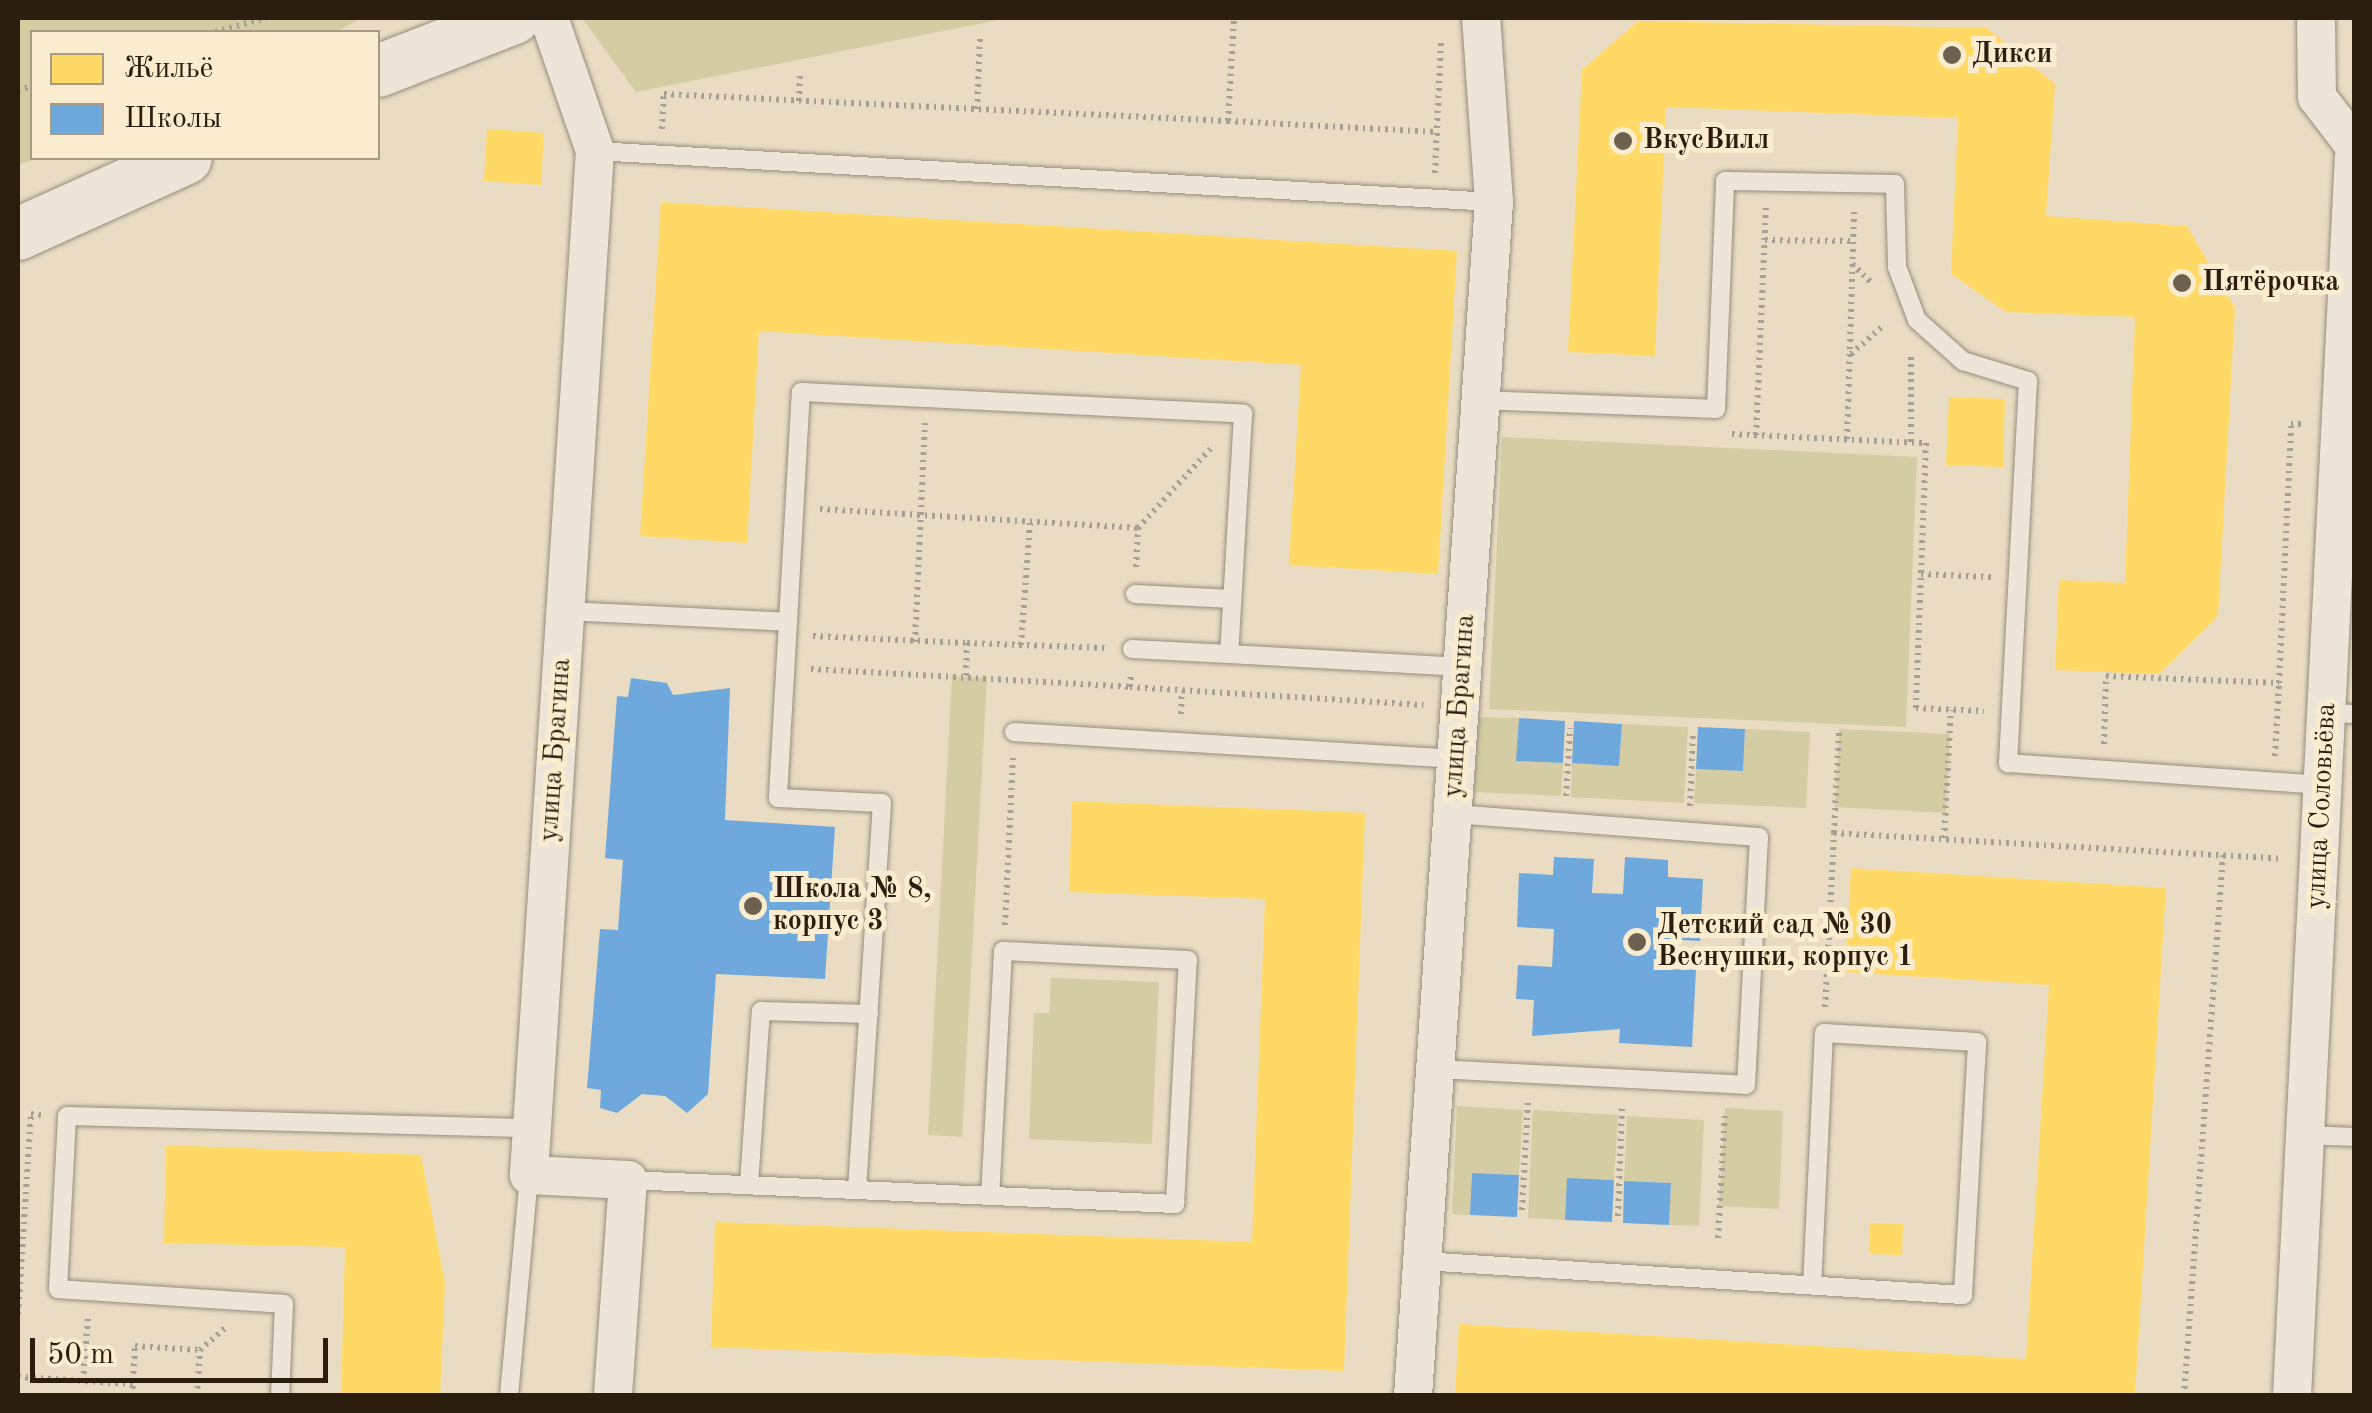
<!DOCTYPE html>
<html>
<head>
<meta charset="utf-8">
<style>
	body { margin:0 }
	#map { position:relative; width:2372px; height:1413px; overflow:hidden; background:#e9dcc2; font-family:"Old Standard TT",serif }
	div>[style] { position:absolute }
	.green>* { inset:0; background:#d4cda3 }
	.homes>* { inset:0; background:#ffd966 }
	.schools>* { inset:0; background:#6fa8dc }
	.path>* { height:6px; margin-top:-3px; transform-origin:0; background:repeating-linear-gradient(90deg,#a7a096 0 2.5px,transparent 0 7.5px) }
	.roads { filter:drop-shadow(0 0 2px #968d7d) drop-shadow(0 0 2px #968d7d) }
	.service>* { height:18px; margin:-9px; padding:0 9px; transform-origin:9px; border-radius:9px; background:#ece5d8 }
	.minor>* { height:38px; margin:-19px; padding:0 19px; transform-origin:19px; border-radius:19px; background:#ece5d8 }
	.secondary>* { height:52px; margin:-26px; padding:0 26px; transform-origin:26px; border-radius:26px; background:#ece5d8 }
	.dots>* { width:28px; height:28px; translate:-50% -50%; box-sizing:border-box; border:5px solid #faecce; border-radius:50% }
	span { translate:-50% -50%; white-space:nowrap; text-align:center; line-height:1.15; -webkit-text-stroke:10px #faecce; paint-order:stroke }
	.poi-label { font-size:28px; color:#2b1e0f; font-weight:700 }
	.left { translate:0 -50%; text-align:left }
	.street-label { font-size:28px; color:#2b1e0f }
	.frame { position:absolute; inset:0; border:20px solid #2b1e0f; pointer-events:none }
	.legend { position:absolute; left:30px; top:30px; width:350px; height:130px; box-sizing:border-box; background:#faecce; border:2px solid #a79a82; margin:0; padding:12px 18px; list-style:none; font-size:30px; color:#2b1e0f }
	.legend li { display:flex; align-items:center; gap:20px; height:50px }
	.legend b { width:50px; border:2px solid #a79a82 }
	.scale { position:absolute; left:30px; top:1338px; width:298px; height:45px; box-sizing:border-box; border:5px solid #2b1e0f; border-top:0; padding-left:12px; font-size:30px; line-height:35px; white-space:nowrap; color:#2b1e0f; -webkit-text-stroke:8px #faecce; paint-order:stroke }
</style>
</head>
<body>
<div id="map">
	<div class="green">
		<div style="clip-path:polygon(18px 18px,362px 18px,335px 32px,32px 32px,38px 158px,18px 165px)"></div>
		<div style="clip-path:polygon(582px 18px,1009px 18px,636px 92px)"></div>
		<div style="clip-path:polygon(1502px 437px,1917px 457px,1906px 727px,1489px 709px)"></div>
		<div style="clip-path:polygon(952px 676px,987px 678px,962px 1137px,928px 1135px)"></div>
		<div style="clip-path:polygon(1478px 717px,1519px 718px,1517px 761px,1563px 763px,1561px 796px,1474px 792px)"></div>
		<div style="clip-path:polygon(1622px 724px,1688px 727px,1684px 803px,1571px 797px,1572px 763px,1619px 765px)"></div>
		<div style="clip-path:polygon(1745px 729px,1810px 732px,1806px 808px,1694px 803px,1696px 769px,1743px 771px)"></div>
		<div style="clip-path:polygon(1839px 729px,1950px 734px,1946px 813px,1835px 807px)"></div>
		<div style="clip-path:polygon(1051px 978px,1159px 982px,1152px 1144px,1029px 1139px,1034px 1013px,1049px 1013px)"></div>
		<div style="clip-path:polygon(1457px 1106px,1523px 1110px,1519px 1175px,1472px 1173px,1470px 1215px,1452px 1214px)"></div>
		<div style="clip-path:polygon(1725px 1108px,1783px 1111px,1779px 1209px,1719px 1206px)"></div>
		<div style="clip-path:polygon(1533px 1110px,1618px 1115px,1614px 1180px,1568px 1178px,1565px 1220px,1528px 1218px)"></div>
		<div style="clip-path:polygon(1627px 1116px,1704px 1120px,1699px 1226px,1669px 1225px,1671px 1183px,1624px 1181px)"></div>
	</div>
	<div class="homes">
		<div style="clip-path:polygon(1638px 21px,1987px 28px,2055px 84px,2046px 216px,2187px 226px,2235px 308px,2218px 616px,2159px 674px,2055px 670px,2059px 580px,2125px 583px,2135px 317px,2006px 312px,1951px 274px,1958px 118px,1666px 107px,1655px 356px,1568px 352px,1582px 70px)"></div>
		<div style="clip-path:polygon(487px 129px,544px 133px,541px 185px,484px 181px)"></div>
		<div style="clip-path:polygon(661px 202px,1457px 251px,1438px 574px,1289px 565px,1301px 365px,759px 331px,747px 543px,640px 536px)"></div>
		<div style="clip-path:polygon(1949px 397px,2005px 399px,2003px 467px,1946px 465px)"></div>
		<div style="clip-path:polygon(1072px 801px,1365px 813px,1344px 1371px,711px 1347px,715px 1222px,1252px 1242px,1265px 899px,1069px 892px)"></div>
		<div style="clip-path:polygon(1851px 868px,2166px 888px,2135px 1396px,1455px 1396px,1459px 1324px,2026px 1359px,2049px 985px,1845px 972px)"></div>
		<div style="clip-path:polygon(166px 1145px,421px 1155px,445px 1283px,440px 1396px,341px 1396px,345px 1247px,164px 1243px)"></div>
		<div style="clip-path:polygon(1870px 1223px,1903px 1224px,1902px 1255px,1869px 1254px)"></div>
	</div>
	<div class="schools">
		<div style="clip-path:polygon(631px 678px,667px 683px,673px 695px,730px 688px,725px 820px,835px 827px,825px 979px,716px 974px,708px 1094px,687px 1113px,665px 1096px,642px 1094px,617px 1113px,600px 1108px,601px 1090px,587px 1088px,600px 929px,618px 930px,623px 860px,605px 858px,617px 696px,628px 697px)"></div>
		<div style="clip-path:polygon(1519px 718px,1565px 721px,1563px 763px,1516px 761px)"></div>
		<div style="clip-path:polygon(1574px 721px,1622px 724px,1619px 766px,1572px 763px)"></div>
		<div style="clip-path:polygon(1698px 727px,1745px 729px,1743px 771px,1696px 769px)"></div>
		<div style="clip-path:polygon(1554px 857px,1594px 859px,1592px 893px,1623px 894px,1625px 857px,1668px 860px,1668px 877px,1703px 879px,1700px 941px,1662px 939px,1660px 969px,1696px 970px,1692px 1047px,1619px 1043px,1620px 1029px,1532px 1036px,1534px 1000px,1516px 999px,1518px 965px,1552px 967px,1554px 929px,1517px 927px,1519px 873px,1553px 875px)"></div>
		<div style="clip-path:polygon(1472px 1173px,1519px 1175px,1517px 1217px,1470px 1215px)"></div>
		<div style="clip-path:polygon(1567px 1178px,1614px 1180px,1612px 1222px,1565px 1220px)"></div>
		<div style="clip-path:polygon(1624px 1181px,1671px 1183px,1669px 1225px,1623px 1223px)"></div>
	</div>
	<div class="path">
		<div style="left:215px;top:32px;width:53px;rotate:-15.4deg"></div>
		<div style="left:18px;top:91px;width:15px;rotate:-20deg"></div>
		<div style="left:799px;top:101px;width:29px;rotate:-88deg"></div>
		<div style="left:977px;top:109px;width:73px;rotate:-87.6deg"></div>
		<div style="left:1228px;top:121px;width:209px;rotate:3deg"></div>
		<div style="left:662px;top:129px;width:35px;rotate:-87deg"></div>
		<div style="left:664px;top:94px;width:565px;rotate:2.74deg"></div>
		<div style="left:1228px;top:121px;width:103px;rotate:-86.7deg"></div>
		<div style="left:1435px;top:173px;width:133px;rotate:-87.4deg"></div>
		<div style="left:1765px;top:240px;width:88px;rotate:0.7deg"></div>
		<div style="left:1852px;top:264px;width:28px;rotate:44deg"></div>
		<div style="left:1851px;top:354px;width:44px;rotate:-41.3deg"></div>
		<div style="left:1732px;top:434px;width:194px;rotate:2.7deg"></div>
		<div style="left:1926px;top:443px;width:265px;rotate:92.2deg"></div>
		<div style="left:1916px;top:708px;width:68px;rotate:2.5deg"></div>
		<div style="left:1756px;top:435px;width:229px;rotate:-87.5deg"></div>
		<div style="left:1847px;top:439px;width:228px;rotate:-88.2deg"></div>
		<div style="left:1911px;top:442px;width:88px;rotate:-90deg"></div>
		<div style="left:820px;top:509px;width:319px;rotate:3.4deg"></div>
		<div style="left:1136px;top:567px;width:39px;rotate:-87deg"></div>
		<div style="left:1138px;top:528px;width:108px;rotate:-47.6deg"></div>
		<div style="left:1921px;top:574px;width:70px;rotate:2.5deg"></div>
		<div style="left:813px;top:636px;width:154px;rotate:2.6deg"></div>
		<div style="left:967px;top:643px;width:34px;rotate:92deg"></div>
		<div style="left:915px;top:642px;width:219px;rotate:-87.4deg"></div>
		<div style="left:967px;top:643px;width:139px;rotate:2.1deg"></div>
		<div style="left:1021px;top:645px;width:124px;rotate:-85.8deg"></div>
		<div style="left:811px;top:669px;width:320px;rotate:3.2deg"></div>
		<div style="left:1130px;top:687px;width:13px;rotate:-86deg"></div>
		<div style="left:1130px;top:687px;width:294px;rotate:3.5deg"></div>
		<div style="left:1181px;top:714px;width:23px;rotate:-88deg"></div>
		<div style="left:2104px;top:744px;width:68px;rotate:-88.3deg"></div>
		<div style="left:2106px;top:676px;width:173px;rotate:2.3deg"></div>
		<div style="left:2279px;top:683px;width:259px;rotate:-87.3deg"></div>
		<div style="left:2291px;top:424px;width:13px"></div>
		<div style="left:2275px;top:756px;width:73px;rotate:-86.9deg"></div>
		<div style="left:1566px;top:796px;width:68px;rotate:-86.6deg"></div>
		<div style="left:1690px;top:806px;width:75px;rotate:-87.7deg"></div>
		<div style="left:1834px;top:833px;width:104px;rotate:-87.2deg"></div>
		<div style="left:1944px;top:838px;width:128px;rotate:-86.9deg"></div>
		<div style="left:1005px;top:925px;width:168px;rotate:-87.3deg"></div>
		<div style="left:1825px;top:1007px;width:174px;rotate:-87deg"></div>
		<div style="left:1834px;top:833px;width:449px;rotate:3.3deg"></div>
		<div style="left:1522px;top:1210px;width:110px;rotate:-86.9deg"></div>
		<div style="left:1618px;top:1216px;width:111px;rotate:-87.9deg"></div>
		<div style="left:1718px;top:1238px;width:127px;rotate:-86.8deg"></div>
		<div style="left:18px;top:1314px;width:200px;rotate:-86.3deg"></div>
		<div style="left:31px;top:1114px;width:10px;rotate:6deg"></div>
		<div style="left:18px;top:1377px;width:115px;rotate:3.5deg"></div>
		<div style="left:83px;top:1381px;width:63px;rotate:-85.5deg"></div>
		<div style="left:132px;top:1396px;width:50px;rotate:-86.6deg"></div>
		<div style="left:135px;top:1346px;width:65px;rotate:3.5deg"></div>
		<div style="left:197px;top:1396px;width:46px;rotate:-86.3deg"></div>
		<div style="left:200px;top:1350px;width:33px;rotate:-41deg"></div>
		<div style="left:2184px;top:1396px;width:542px;rotate:-85.88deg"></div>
	</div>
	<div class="roads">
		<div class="service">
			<div style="left:595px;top:151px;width:900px;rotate:3.25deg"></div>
			<div style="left:1481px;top:400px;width:235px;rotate:2.2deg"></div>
			<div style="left:1716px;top:409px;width:228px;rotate:-87.7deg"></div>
			<div style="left:1725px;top:181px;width:170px;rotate:1deg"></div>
			<div style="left:1895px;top:184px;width:83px;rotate:88.6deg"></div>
			<div style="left:1897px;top:267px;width:57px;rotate:69.3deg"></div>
			<div style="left:1917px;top:320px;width:62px;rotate:41.7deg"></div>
			<div style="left:1963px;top:361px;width:68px;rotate:17.1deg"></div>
			<div style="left:2028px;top:381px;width:383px;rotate:93deg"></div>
			<div style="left:2008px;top:763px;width:317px;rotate:4deg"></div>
			<div style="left:1135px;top:594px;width:97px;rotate:3deg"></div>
			<div style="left:565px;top:611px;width:223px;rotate:2.8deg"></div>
			<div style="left:788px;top:622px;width:230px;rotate:-86.8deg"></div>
			<div style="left:801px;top:392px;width:443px;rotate:2.8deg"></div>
			<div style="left:1243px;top:414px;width:240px;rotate:93.3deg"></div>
			<div style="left:1229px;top:654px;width:234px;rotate:3.2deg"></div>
			<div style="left:788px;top:622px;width:176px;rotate:93.3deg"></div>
			<div style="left:778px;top:798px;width:104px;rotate:2.8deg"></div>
			<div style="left:882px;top:803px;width:388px;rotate:93.7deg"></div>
			<div style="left:1132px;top:649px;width:97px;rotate:3deg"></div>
			<div style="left:2327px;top:713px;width:27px;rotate:2deg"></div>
			<div style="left:1014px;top:732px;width:443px;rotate:3.5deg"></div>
			<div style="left:1435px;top:1069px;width:311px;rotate:2.9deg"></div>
			<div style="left:1746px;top:1085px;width:248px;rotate:-87deg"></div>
			<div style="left:1759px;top:837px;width:307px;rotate:-175.7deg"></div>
			<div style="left:2305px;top:1135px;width:49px;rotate:2.3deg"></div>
			<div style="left:628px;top:1180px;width:548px;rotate:2.51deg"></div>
			<div style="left:1175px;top:1204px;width:244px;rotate:-87deg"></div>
			<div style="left:1188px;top:960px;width:185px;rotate:-177.2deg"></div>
			<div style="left:1003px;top:951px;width:245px;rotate:93deg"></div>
			<div style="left:749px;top:1185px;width:174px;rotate:-86.1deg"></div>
			<div style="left:761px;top:1011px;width:108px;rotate:1.6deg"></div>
			<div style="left:1422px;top:1261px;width:542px;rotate:3.6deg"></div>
			<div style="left:1963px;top:1295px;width:253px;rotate:-86.8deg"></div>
			<div style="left:1977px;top:1042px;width:153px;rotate:-176.6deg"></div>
			<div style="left:1824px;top:1033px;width:252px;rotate:92.7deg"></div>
			<div style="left:280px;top:1396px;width:92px;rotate:-87.5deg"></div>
			<div style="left:284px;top:1304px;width:226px;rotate:-176.2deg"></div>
			<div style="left:58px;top:1289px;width:173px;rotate:-87deg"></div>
			<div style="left:67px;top:1116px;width:465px;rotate:1.5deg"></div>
			<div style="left:509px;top:1396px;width:222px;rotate:-84.8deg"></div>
		</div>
		<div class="minor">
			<div style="left:549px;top:18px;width:141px;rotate:70.9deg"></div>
			<div style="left:595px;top:151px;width:1026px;rotate:93.69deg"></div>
			<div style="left:529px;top:1175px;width:99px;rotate:2.9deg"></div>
			<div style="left:628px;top:1180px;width:217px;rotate:94deg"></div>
			<div style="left:2316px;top:18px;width:79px;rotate:89.3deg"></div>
			<div style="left:2317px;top:97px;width:61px;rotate:52.4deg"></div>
			<div style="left:1413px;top:1396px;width:1197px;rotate:-86.12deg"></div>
			<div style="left:1494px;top:202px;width:184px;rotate:-94deg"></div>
			<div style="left:2292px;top:1396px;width:1241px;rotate:-87.14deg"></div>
		</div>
		<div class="secondary">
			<div style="left:378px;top:71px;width:146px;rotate:-21.3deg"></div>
			<div style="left:18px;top:234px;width:184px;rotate:-24.3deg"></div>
		</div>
	</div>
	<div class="dots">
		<div style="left:1952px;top:55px;background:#6e604e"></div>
		<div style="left:1623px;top:141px;background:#6e604e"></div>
		<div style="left:2182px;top:283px;background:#6e604e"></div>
		<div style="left:753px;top:906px;background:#6e604e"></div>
		<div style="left:1637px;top:942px;background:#6e604e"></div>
	</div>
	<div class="poi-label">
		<span class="left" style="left:1972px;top:55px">Дикси</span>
		<span class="left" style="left:1643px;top:141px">ВкусВилл</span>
		<span class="left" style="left:2202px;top:283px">Пятёрочка</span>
		<span class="left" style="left:773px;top:906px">Школа № 8,<br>корпус 3</span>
		<span class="left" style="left:1657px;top:942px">Детский сад № 30<br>Веснушки, корпус 1</span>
	</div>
	<div class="street-label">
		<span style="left:1460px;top:706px;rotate:-86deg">улица Брагина</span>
		<span style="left:556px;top:750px;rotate:-86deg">улица Брагина</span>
		<span style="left:2322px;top:806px;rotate:-87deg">улица Соловьёва</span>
	</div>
	<div class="frame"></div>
	<ul class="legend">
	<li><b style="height:28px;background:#ffd966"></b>Жильё</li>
	<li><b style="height:28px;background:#6fa8dc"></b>Школы</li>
	</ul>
	<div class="scale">50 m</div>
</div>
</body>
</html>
